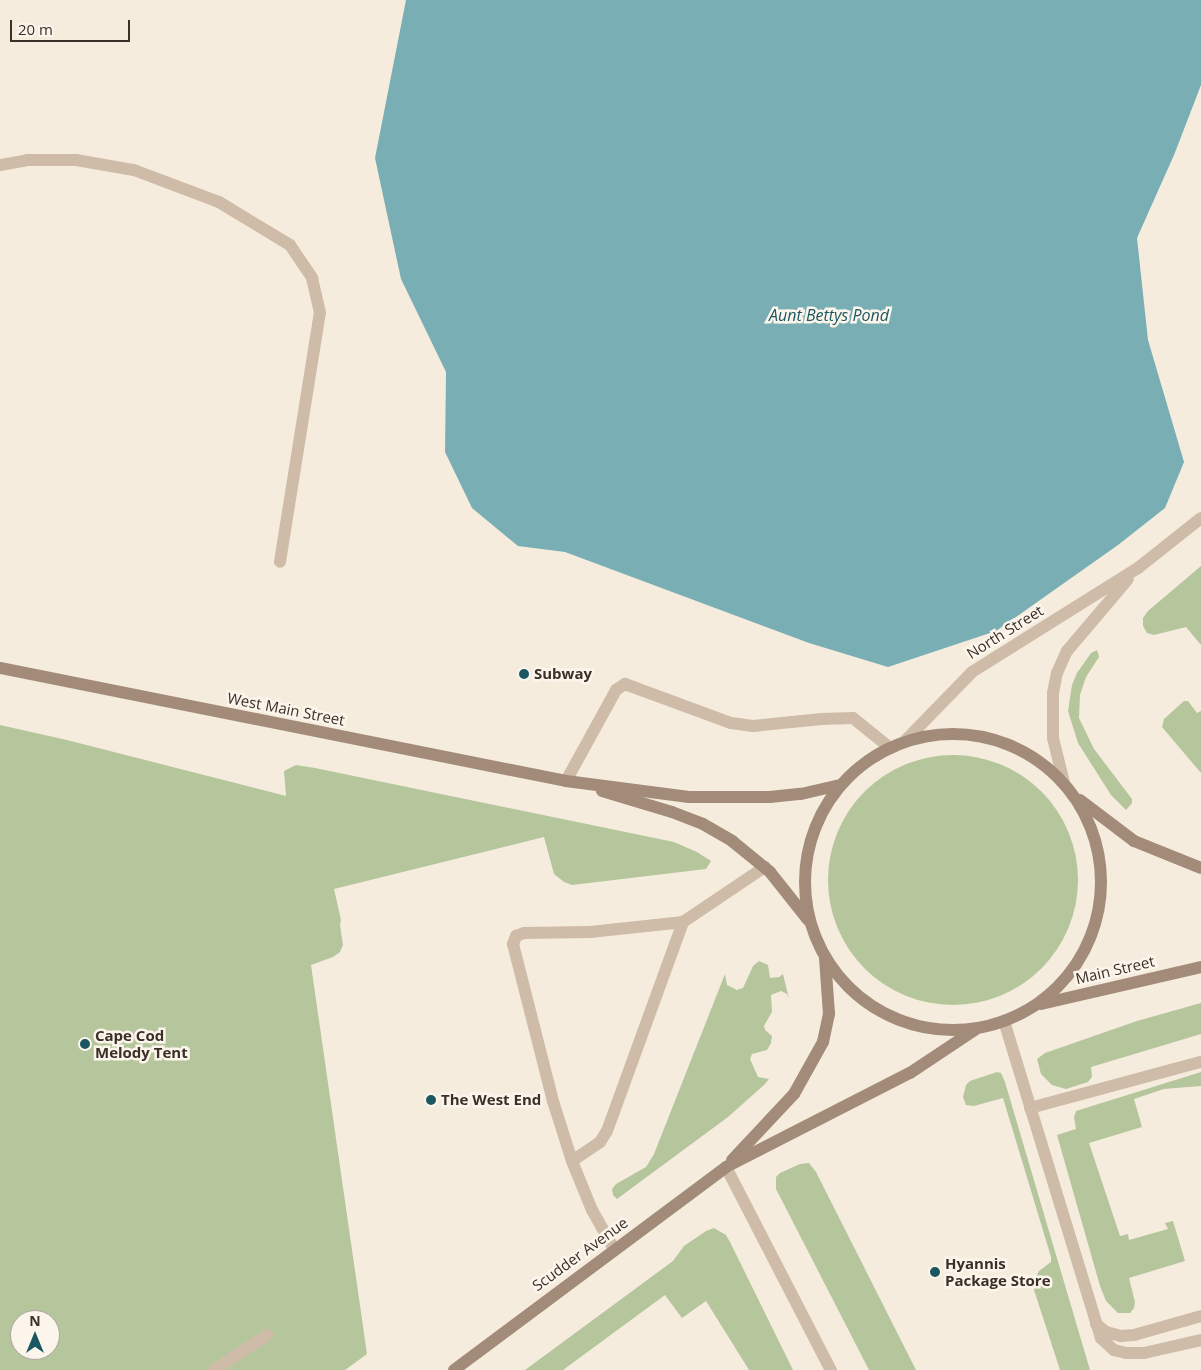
<!DOCTYPE html>
<html>
<head>
<meta charset="utf-8">
<style>
	body { margin:0 }
	#map { position:relative; width:1201px; height:1370px; overflow:hidden; background:#f5ecde; font-family:"Open Sans",sans-serif }
	div>[style] { position:absolute }
	.green>* { inset:0; background:#b5c69c }
	.round { border-radius:50% }
	.water>* { inset:0; background:#79aeb5 }
	.service>* { height:12px; margin:-6px; padding:0 6px; transform-origin:6px; border-radius:6px; background:#cfbca8 }
	.tertiary>* { height:12px; margin:-6px; padding:0 6px; transform-origin:6px; border-radius:6px; background:#cfbca8 }
	.secondary>* { height:12px; margin:-6px; padding:0 6px; transform-origin:6px; border-radius:6px; background:#a38b79 }
	.secondary>.ring { margin:-6px; padding:0; box-sizing:content-box; background:none; border:12px solid #a38b79; border-radius:50% }
	.dots>* { width:14px; height:14px; translate:-50% -50%; box-sizing:border-box; border:2px solid #fcf5eb; border-radius:50% }
	span { translate:-50% -50%; white-space:nowrap; text-align:center; line-height:1.15; -webkit-text-stroke:5px #fcf5eb; paint-order:stroke }
	.street-label { font-size:15px; color:#3b3029 }
	.poi-label { font-size:15px; color:#3b3029; font-weight:700 }
	.left { translate:0 -50%; text-align:left }
	.water-label { font-size:16px; color:#1a5761; font-style:italic }
	.north { position:absolute; left:10px; top:1310px; width:50px; height:50px; box-sizing:border-box; background:#fcf5eb; border:1px solid #afa69d; border-radius:50%; rotate:0deg; font-size:14px; font-weight:700; line-height:20px; text-align:center; color:#3b3029 }
	.north::after { content:''; display:block; margin:auto; width:18px; height:22px; background:#1a5761; clip-path:polygon(50% 0,100% 100%,50% 72%,0 100%) }
	.scale { position:absolute; left:10px; top:20px; width:120px; height:22px; box-sizing:border-box; border:2px solid #3b3029; border-top:0; padding-left:6px; font-size:15px; line-height:18px; white-space:nowrap; color:#3b3029; -webkit-text-stroke:4px #fcf5eb; paint-order:stroke }
</style>
</head>
<body>
<div id="map">
	<div class="green">
		<div style="clip-path:polygon(1201px 566px,1201px 645px,1186px 627px,1154px 635px,1147px 633px,1143px 626px,1143px 618px,1148px 611px)"></div>
		<div style="clip-path:polygon(1097px 650px,1099px 657px,1086px 677px,1080px 695px,1079px 718px,1094px 749px,1132px 799px,1132px 803px,1126px 810px,1111px 795px,1078px 743px,1068px 711px,1072px 685px,1077px 673px,1091px 653px)"></div>
		<div style="clip-path:polygon(1184px 701px,1188px 701px,1197px 713px,1201px 711px,1201px 773px,1162px 727px,1164px 719px)"></div>
		<div style="clip-path:polygon(evenodd,0 725px,67px 740px,286px 796px,284px 771px,296px 765px,315px 768px,674px 842px,697px 852px,711px 861px,706px 869px,572px 885px,564px 882px,554px 874px,544px 837px,334px 889px,341px 920px,340px 925px,343px 945px,340px 952px,333px 957px,311px 965px,367px 1354px,345px 1370px,0 1370px,0 725px,20px 1320px,50px 1320px,50px 1350px,20px 1350px,20px 1320px)"></div>
		<div class="round" style="left:828px;top:755px;width:250px;height:250px"></div>
		<div style="clip-path:polygon(759px 961px,768px 965px,770px 978px,779px 977px,783px 974px,789px 999px,787px 994px,781px 991px,771px 995px,772px 1012px,764px 1026px,765px 1030px,772px 1036px,771px 1043px,767px 1050px,752px 1054px,750px 1059px,758px 1077px,769px 1079px,764px 1085px,728px 1117px,617px 1199px,613px 1195px,612px 1189px,616px 1184px,646px 1167px,654px 1154px,725px 974px,727px 985px,737px 990px,743px 988px,753px 966px)"></div>
		<div style="clip-path:polygon(1201px 1003px,1201px 1034px,1091px 1067px,1092px 1077px,1088px 1082px,1066px 1089px,1052px 1085px,1041px 1074px,1037px 1059px,1045px 1053px,1137px 1021px)"></div>
		<div style="clip-path:polygon(997px 1072px,1001px 1073px,1005px 1082px,1090px 1370px,1060px 1370px,1034px 1290px,1034px 1280px,1039px 1271px,1051px 1262px,1051px 1257px,1003px 1098px,974px 1106px,966px 1105px,963px 1097px,966px 1085px,970px 1081px)"></div>
		<div style="clip-path:polygon(1201px 1072px,1201px 1086px,1164px 1089px,1134px 1099px,1142px 1127px,1089px 1143px,1120px 1236px,1128px 1234px,1129px 1240px,1168px 1229px,1165px 1223px,1173px 1221px,1185px 1261px,1129px 1278px,1135px 1302px,1134px 1308px,1130px 1313px,1118px 1313px,1106px 1301px,1100px 1286px,1057px 1135px,1076px 1129px,1074px 1117px,1076px 1111px)"></div>
		<div style="clip-path:polygon(809px 1163px,816px 1172px,916px 1370px,869px 1370px,776px 1189px,776px 1177px,780px 1173px,800px 1164px)"></div>
		<div style="clip-path:polygon(714px 1228px,726px 1235px,730px 1242px,793px 1370px,749px 1370px,706px 1301px,682px 1318px,665px 1295px,563px 1370px,525px 1370px,673px 1261px,684px 1246px,706px 1231px)"></div>
	</div>
	<div class="water">
		<div style="clip-path:polygon(406px 0,1201px 0,1201px 85px,1174px 155px,1137px 238px,1148px 340px,1184px 462px,1165px 508px,1118px 545px,996px 631px,888px 667px,809px 643px,565px 552px,518px 546px,472px 508px,445px 452px,446px 372px,401px 279px,375px 158px)"></div>
	</div>
	<div class="service">
		<div style="left:0;top:165px;width:27px;rotate:-10deg"></div>
		<div style="left:27px;top:160px;width:49px"></div>
		<div style="left:76px;top:160px;width:59px;rotate:9.8deg"></div>
		<div style="left:134px;top:170px;width:91px;rotate:20.6deg"></div>
		<div style="left:219px;top:202px;width:83px;rotate:31.2deg"></div>
		<div style="left:290px;top:245px;width:40px;rotate:56deg"></div>
		<div style="left:312px;top:278px;width:35px;rotate:77deg"></div>
		<div style="left:320px;top:312px;width:253px;rotate:99.1deg"></div>
		<div style="left:566px;top:781px;width:104px;rotate:-61.2deg"></div>
		<div style="left:616px;top:690px;width:11px;rotate:-34deg"></div>
		<div style="left:625px;top:684px;width:113px;rotate:20.2deg"></div>
		<div style="left:731px;top:723px;width:22px;rotate:8deg"></div>
		<div style="left:753px;top:726px;width:69px;rotate:-5.8deg"></div>
		<div style="left:822px;top:719px;width:31px;rotate:-2deg"></div>
		<div style="left:853px;top:718px;width:48px;rotate:39deg"></div>
		<div style="left:1004px;top:1021px;width:332px;rotate:73deg"></div>
		<div style="left:1101px;top:1338px;width:18px;rotate:43deg"></div>
		<div style="left:1114px;top:1350px;width:12px;rotate:14deg"></div>
		<div style="left:1126px;top:1353px;width:18px"></div>
		<div style="left:1144px;top:1353px;width:58px;rotate:-12.8deg"></div>
		<div style="left:1030px;top:1108px;width:177px;rotate:-15.1deg"></div>
		<div style="left:572px;top:1161px;width:34px;rotate:-34deg"></div>
		<div style="left:600px;top:1142px;width:13px;rotate:-58deg"></div>
		<div style="left:607px;top:1131px;width:222px;rotate:-70deg"></div>
		<div style="left:726px;top:1167px;width:229px;rotate:62.7deg"></div>
		<div style="left:614px;top:1249px;width:45px;rotate:-119.4deg"></div>
		<div style="left:592px;top:1210px;width:53px;rotate:-112.2deg"></div>
		<div style="left:572px;top:1161px;width:63px;rotate:-107.6deg"></div>
		<div style="left:553px;top:1101px;width:162px;rotate:-104.3deg"></div>
		<div style="left:513px;top:944px;width:9px;rotate:-69deg"></div>
		<div style="left:516px;top:936px;width:9px;rotate:-21deg"></div>
		<div style="left:524px;top:933px;width:66px;rotate:-0.9deg"></div>
		<div style="left:590px;top:932px;width:94px;rotate:-6.1deg"></div>
		<div style="left:683px;top:922px;width:99px;rotate:-33.9deg"></div>
		<div style="left:1096px;top:1324px;width:13px;rotate:39deg"></div>
		<div style="left:1106px;top:1332px;width:16px;rotate:15deg"></div>
		<div style="left:1121px;top:1336px;width:13px;rotate:-4deg"></div>
		<div style="left:1134px;top:1335px;width:70px;rotate:-15.8deg"></div>
		<div style="left:214px;top:1370px;width:64px;rotate:-33.4deg"></div>
	</div>
	<div class="tertiary">
		<div style="left:904px;top:742px;width:98px;rotate:-45.8deg"></div>
		<div style="left:972px;top:672px;width:196px;rotate:-32.1deg"></div>
		<div style="left:1138px;top:568px;width:80px;rotate:-38.4deg"></div>
		<div style="left:1064px;top:783px;width:46px;rotate:-103.7deg"></div>
		<div style="left:1053px;top:738px;width:45px;rotate:-90deg"></div>
		<div style="left:1053px;top:693px;width:20px;rotate:-79deg"></div>
		<div style="left:1057px;top:673px;width:24px;rotate:-66deg"></div>
		<div style="left:1067px;top:651px;width:94px;rotate:-49.7deg"></div>
	</div>
	<div class="secondary">
		<div style="left:0;top:668px;width:577px;rotate:11.29deg"></div>
		<div style="left:566px;top:781px;width:124px;rotate:7.4deg"></div>
		<div style="left:689px;top:797px;width:81px"></div>
		<div style="left:770px;top:797px;width:31px;rotate:-6deg"></div>
		<div style="left:801px;top:794px;width:40px;rotate:-13deg"></div>
		<div class="ring" style="left:805px;top:734px;width:284px;height:284px"></div>
		<div style="left:602px;top:791px;width:73px;rotate:16.7deg"></div>
		<div style="left:672px;top:812px;width:33px;rotate:21deg"></div>
		<div style="left:703px;top:824px;width:34px;rotate:30deg"></div>
		<div style="left:732px;top:841px;width:49px;rotate:39.2deg"></div>
		<div style="left:770px;top:872px;width:61px;rotate:51.6deg"></div>
		<div style="left:1080px;top:800px;width:68px;rotate:37.2deg"></div>
		<div style="left:1134px;top:841px;width:72px;rotate:21.9deg"></div>
		<div style="left:1041px;top:1004px;width:164px;rotate:-13deg"></div>
		<div style="left:732px;top:1160px;width:91px;rotate:-46.8deg"></div>
		<div style="left:794px;top:1094px;width:60px;rotate:-60.9deg"></div>
		<div style="left:823px;top:1042px;width:29px;rotate:-78deg"></div>
		<div style="left:829px;top:1014px;width:56px;rotate:-94.1deg"></div>
		<div style="left:454px;top:1370px;width:339px;rotate:-36.7deg"></div>
		<div style="left:726px;top:1167px;width:207px;rotate:-27.1deg"></div>
		<div style="left:910px;top:1073px;width:79px;rotate:-33.7deg"></div>
	</div>
	<div class="dots">
		<div style="left:524px;top:674px;background:#1a5761"></div>
		<div style="left:85px;top:1044px;background:#1a5761"></div>
		<div style="left:431px;top:1100px;background:#1a5761"></div>
		<div style="left:935px;top:1272px;background:#1a5761"></div>
	</div>
	<div class="street-label">
		<span style="left:1005px;top:632px;rotate:-32deg">North Street</span>
		<span style="left:286px;top:709px;rotate:11deg">West Main Street</span>
		<span style="left:1115px;top:970px;rotate:-13deg">Main Street</span>
		<span style="left:580px;top:1254px;rotate:-36deg">Scudder Avenue</span>
	</div>
	<div class="poi-label">
		<span class="left" style="left:534px;top:674px">Subway</span>
		<span class="left" style="left:95px;top:1044px">Cape Cod<br>Melody Tent</span>
		<span class="left" style="left:441px;top:1100px">The West End</span>
		<span class="left" style="left:945px;top:1272px">Hyannis<br>Package Store</span>
	</div>
	<div class="water-label">
		<span style="left:829px;top:315px">Aunt Bettys Pond</span>
	</div>
	<div class="north">N</div>
	<div class="scale">20 m</div>
</div>
</body>
</html>
